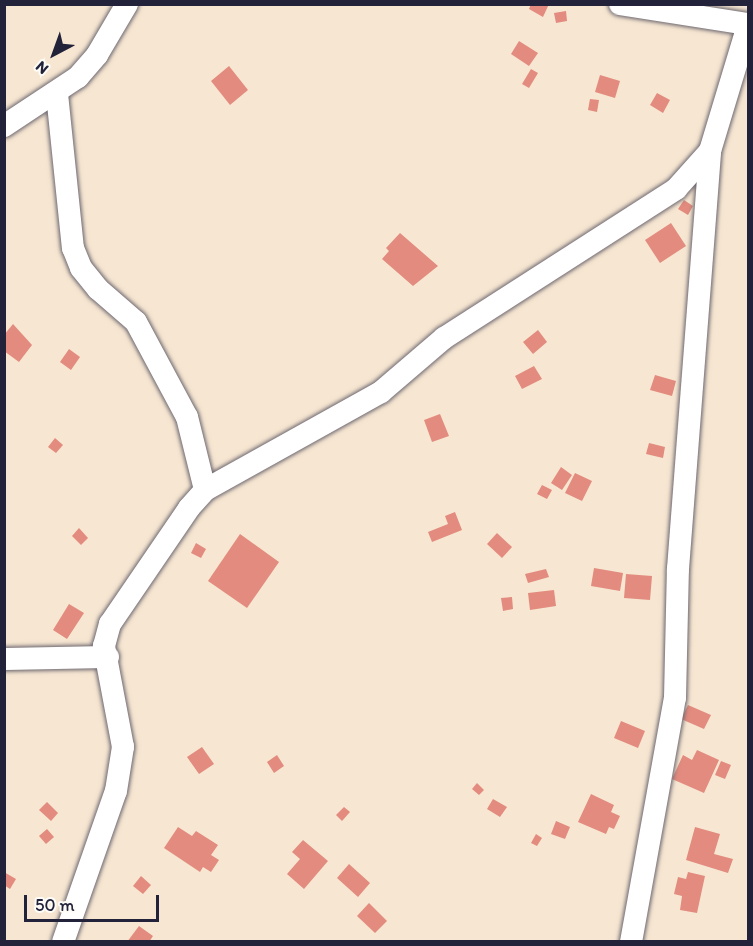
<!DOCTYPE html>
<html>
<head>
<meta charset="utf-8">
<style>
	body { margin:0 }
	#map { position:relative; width:753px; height:946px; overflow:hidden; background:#f7e7d2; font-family:Itim,sans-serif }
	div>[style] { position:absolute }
	.building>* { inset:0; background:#e28b7e }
	.roads { filter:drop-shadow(0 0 2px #6d6770) drop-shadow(0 0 2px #6d6770) }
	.minor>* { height:22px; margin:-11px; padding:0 11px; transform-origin:11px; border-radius:11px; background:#fff }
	span { translate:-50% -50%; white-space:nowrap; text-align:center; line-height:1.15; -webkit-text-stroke:5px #fdfcf7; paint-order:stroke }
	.frame { position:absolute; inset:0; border:6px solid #22223b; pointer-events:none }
	.north { position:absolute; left:24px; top:24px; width:60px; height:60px; -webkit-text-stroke:4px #fdfcf7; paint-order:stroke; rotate:221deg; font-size:16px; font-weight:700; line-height:24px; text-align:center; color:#22223b }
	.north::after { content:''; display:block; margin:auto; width:21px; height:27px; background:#22223b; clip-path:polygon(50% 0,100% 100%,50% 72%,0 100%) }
	.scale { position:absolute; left:24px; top:895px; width:135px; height:27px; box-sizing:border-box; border:3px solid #22223b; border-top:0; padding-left:8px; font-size:18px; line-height:21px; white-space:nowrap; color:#22223b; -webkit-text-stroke:4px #fdfcf7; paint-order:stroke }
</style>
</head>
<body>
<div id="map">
	<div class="building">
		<div style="clip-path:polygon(531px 4px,549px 4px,543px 17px,529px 9px)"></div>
		<div style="clip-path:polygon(566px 11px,567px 21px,556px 23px,554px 13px)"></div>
		<div style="clip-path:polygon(519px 41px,538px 53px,529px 66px,511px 54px)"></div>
		<div style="clip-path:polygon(229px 66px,248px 90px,230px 105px,211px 81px)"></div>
		<div style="clip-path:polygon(531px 69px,538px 73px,529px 88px,522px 84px)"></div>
		<div style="clip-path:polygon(600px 75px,620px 81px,615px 98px,595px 92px)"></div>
		<div style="clip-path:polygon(657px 93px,670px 100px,663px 113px,650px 105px)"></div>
		<div style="clip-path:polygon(590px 99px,599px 100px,597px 112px,588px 110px)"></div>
		<div style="clip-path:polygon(684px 200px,693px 206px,688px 215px,678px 209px)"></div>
		<div style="clip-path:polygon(671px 223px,686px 246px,660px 263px,645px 240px)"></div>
		<div style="clip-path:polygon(400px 233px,438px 266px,413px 286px,382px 259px,389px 251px,386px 248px)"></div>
		<div style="clip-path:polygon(13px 324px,32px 345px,19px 362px,4px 351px,4px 335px)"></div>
		<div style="clip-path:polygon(538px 330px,547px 342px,533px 354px,523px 342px)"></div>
		<div style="clip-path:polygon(69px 349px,80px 357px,71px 370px,60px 362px)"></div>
		<div style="clip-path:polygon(534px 366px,542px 379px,522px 389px,515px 376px)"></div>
		<div style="clip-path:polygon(655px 375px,676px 381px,672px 396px,650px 390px)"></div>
		<div style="clip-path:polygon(440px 414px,449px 436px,432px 442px,424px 420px)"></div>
		<div style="clip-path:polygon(55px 438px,63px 445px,56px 453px,48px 447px)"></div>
		<div style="clip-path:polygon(649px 443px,665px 447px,663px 458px,646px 454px)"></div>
		<div style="clip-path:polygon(561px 467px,572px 475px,562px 490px,551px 483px)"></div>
		<div style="clip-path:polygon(575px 473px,592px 481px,582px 501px,565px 493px)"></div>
		<div style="clip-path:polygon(542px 485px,552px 490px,547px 499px,537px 494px)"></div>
		<div style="clip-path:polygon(455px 512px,462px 530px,432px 542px,428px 532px,448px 524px,445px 516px)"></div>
		<div style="clip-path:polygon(79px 528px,88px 538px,81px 545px,72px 536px)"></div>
		<div style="clip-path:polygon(497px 533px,512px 547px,502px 558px,487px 544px)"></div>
		<div style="clip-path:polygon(240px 534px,279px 562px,247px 608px,208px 581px)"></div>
		<div style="clip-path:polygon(196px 543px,206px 549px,201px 558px,191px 553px)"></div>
		<div style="clip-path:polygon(594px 568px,623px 573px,620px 591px,591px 586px)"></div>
		<div style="clip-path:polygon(546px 569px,549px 577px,528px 583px,525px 574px)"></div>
		<div style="clip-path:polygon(626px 574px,652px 576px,650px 600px,624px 598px)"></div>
		<div style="clip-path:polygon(554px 590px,556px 606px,530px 610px,528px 593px)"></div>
		<div style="clip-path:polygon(512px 597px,513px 609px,503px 611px,501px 598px)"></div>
		<div style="clip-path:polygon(69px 604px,84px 613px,67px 639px,53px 630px)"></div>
		<div style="clip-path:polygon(688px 705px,711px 715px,704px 729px,681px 719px)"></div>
		<div style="clip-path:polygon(621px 721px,645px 731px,638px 748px,614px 738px)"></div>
		<div style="clip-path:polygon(202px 747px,214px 764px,199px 774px,187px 757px)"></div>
		<div style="clip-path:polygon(697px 750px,719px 760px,704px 793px,672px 779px,683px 755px,692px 760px)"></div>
		<div style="clip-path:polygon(277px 755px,284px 766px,274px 773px,267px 762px)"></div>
		<div style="clip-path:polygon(721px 761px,731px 765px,725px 779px,715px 775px)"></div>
		<div style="clip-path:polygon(477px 783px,484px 790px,479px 795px,472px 789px)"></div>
		<div style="clip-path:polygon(591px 794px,614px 805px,611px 812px,620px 816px,614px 829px,609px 827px,606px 834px,578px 822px)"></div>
		<div style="clip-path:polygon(493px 799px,507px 807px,500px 817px,487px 809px)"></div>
		<div style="clip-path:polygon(47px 802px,58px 813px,51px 821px,39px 810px)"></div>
		<div style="clip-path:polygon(344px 807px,350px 812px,342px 821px,336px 815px)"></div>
		<div style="clip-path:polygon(556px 821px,570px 827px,565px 839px,551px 834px)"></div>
		<div style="clip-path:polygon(178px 827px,192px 836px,196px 831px,218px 845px,211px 855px,219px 860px,211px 872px,203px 867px,200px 872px,164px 848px)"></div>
		<div style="clip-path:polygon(695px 827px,720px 834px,714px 854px,733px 859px,728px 873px,686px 860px)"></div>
		<div style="clip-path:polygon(47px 829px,54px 837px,46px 844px,39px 836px)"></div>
		<div style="clip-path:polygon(536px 834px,542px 838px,537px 846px,531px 843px)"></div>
		<div style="clip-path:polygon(303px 840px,328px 861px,304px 889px,287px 874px,300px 859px,292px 852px)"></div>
		<div style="clip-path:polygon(349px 864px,370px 883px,358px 897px,337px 878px)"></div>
		<div style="clip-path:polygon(4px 872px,16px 879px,10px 889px,4px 885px)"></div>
		<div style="clip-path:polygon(688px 872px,705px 876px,697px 913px,680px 910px,682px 896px,674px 894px,678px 877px,686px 879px)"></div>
		<div style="clip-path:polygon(141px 876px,151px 885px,143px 894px,133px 886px)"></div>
		<div style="clip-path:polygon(369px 903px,387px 921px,375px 933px,357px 916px)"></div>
		<div style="clip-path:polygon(139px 926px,153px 936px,149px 942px,127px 942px)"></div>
	</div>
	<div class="roads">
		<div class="minor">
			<div style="left:620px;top:4px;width:130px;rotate:8.9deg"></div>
			<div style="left:57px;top:94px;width:155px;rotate:84.1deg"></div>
			<div style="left:73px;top:248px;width:22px;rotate:68deg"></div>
			<div style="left:81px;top:268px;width:27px;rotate:51deg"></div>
			<div style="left:98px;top:289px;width:50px;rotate:41deg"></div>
			<div style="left:136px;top:322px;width:108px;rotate:61.8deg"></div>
			<div style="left:187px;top:417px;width:75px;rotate:76.1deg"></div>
			<div style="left:4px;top:126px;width:89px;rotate:-33.5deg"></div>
			<div style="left:78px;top:77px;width:29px;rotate:-49deg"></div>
			<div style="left:97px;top:55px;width:59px;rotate:-59.5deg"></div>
			<div style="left:4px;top:659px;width:104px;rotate:-1.1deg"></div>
			<div style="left:63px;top:942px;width:160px;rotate:-70.7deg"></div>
			<div style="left:116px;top:791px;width:45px;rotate:-81deg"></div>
			<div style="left:123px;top:747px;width:103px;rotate:-100.7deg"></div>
			<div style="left:104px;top:646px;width:23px;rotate:-75deg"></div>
			<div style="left:110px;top:624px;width:140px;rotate:-55.7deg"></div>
			<div style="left:189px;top:508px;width:24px;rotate:-48deg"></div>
			<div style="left:205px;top:490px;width:201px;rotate:-29.1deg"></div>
			<div style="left:381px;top:392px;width:83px;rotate:-40.6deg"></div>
			<div style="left:444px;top:338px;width:276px;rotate:-32.7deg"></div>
			<div style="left:676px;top:189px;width:51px;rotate:-48.2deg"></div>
			<div style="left:710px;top:151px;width:132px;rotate:-73.2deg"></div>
			<div style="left:631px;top:942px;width:248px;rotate:-79.8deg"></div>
			<div style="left:675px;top:698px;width:129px;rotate:-88.7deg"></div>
			<div style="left:678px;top:569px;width:419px;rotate:-85.6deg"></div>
		</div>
	</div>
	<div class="frame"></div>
	<div class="north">N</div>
	<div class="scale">50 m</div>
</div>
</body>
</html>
